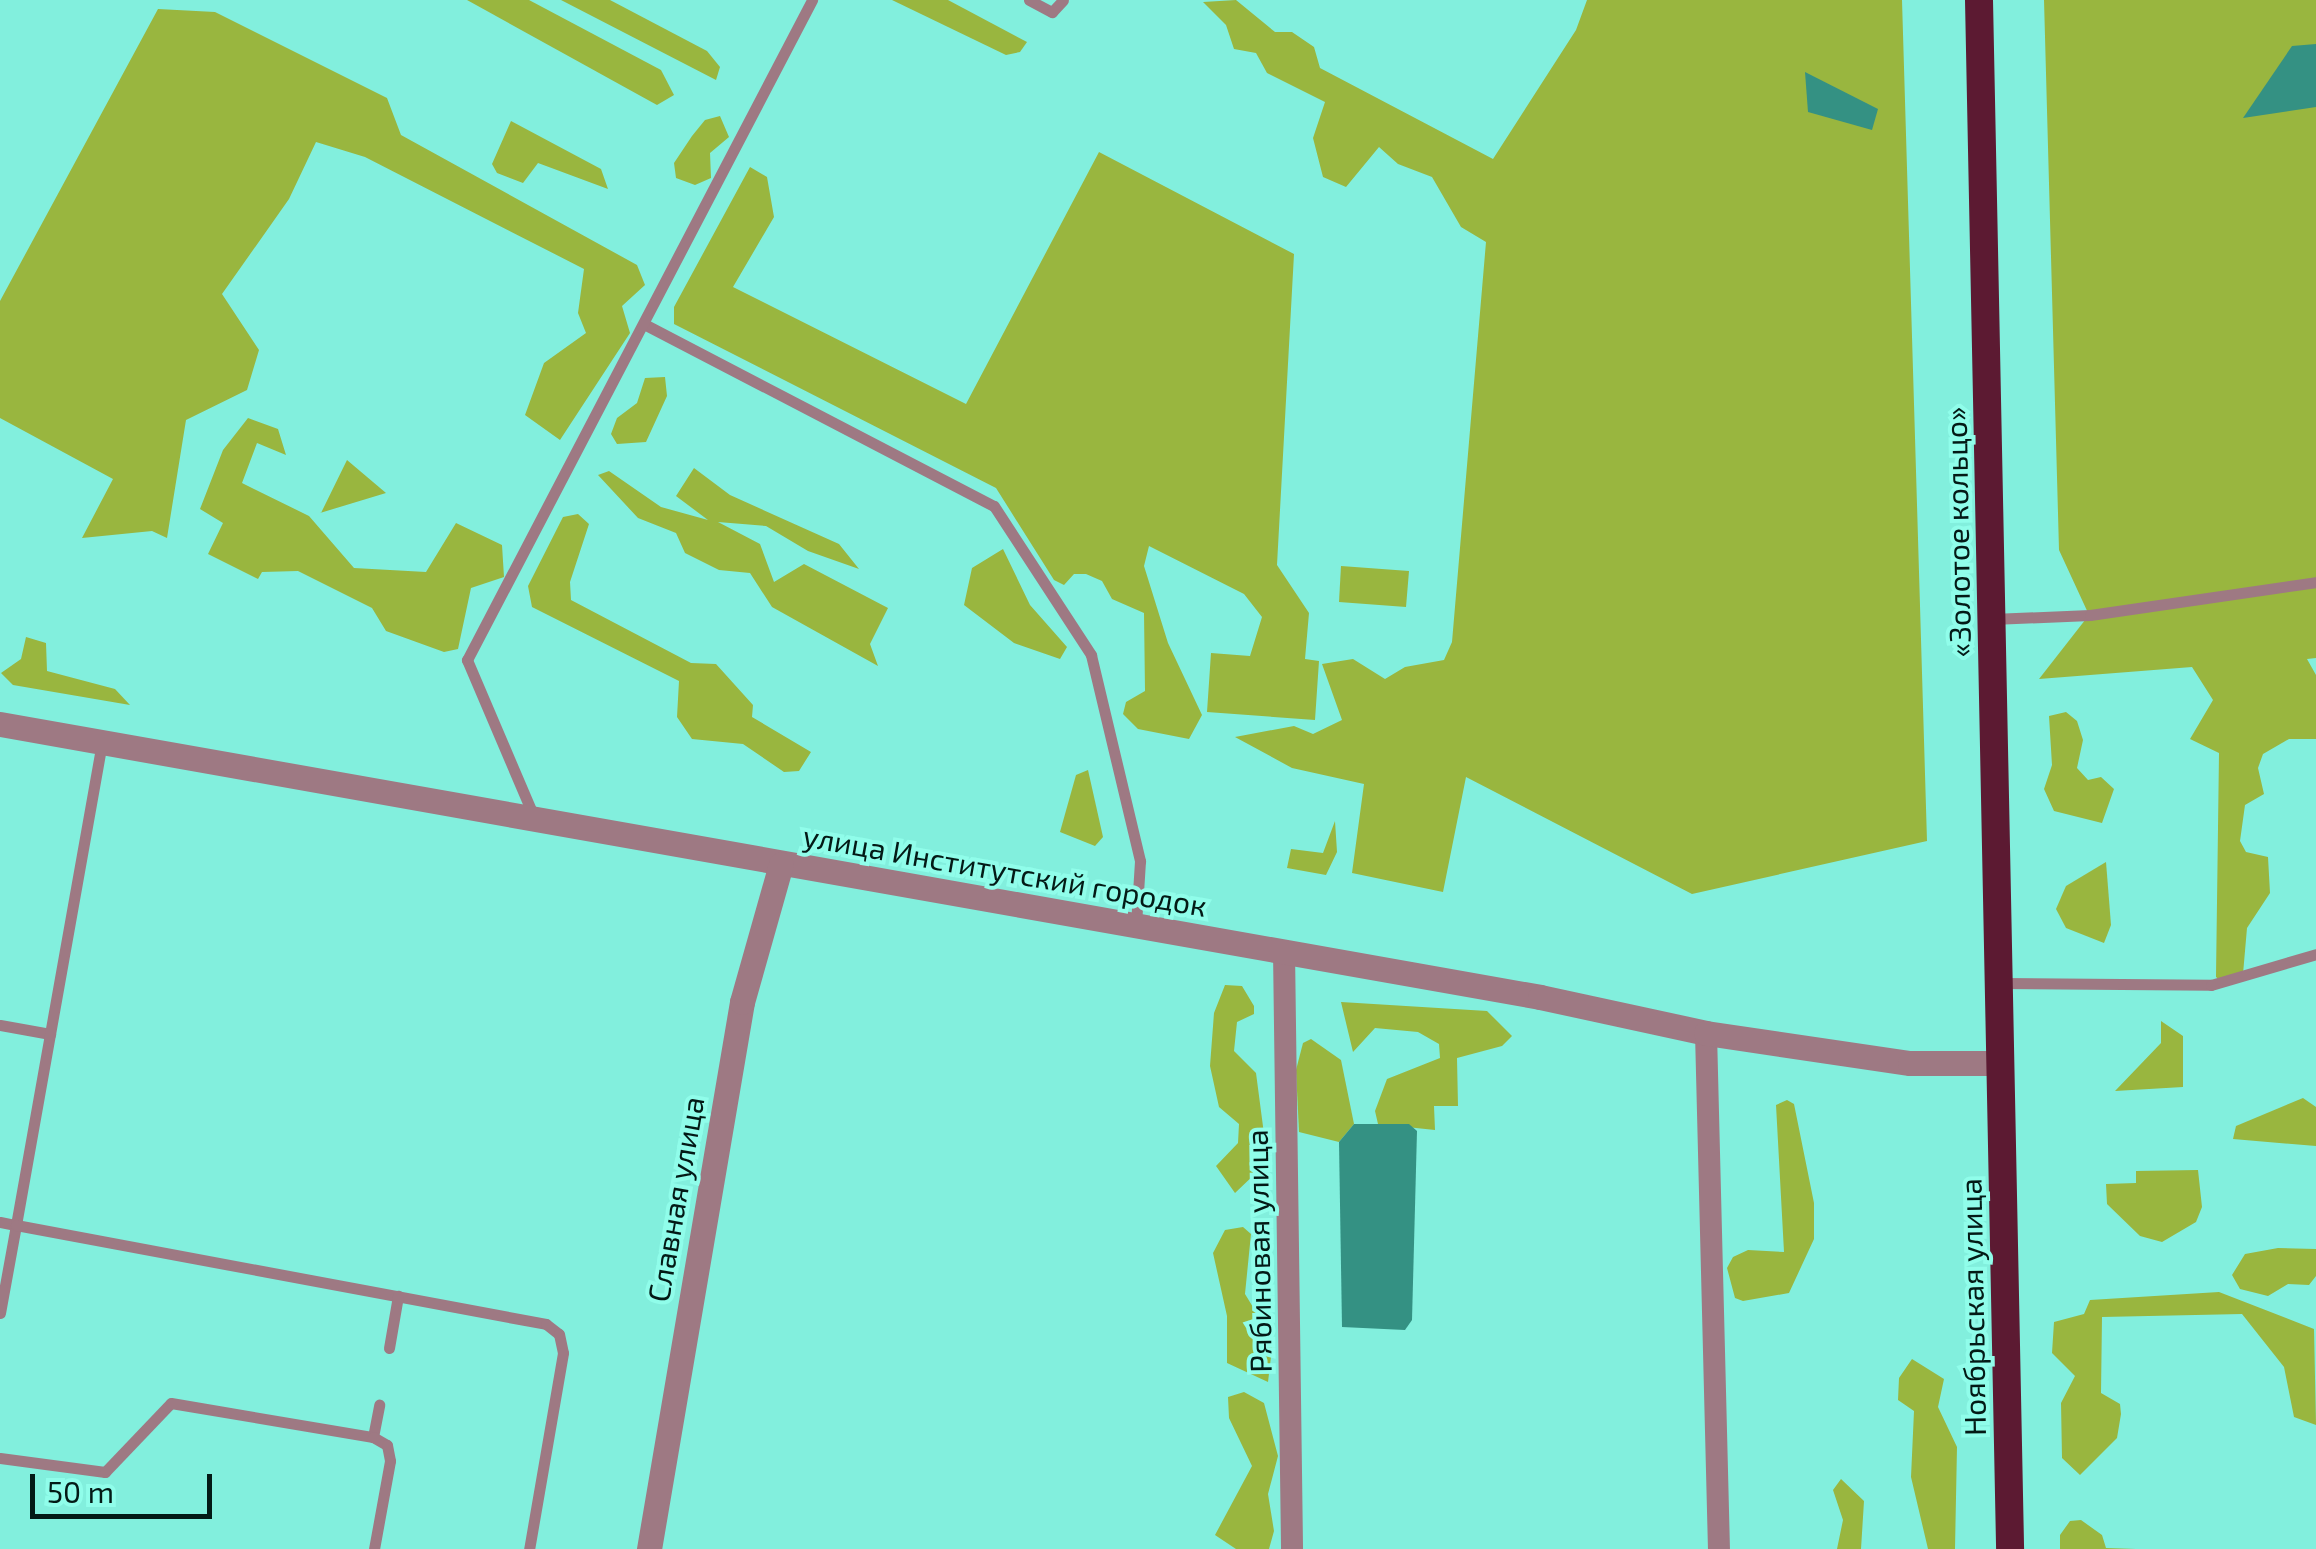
<!DOCTYPE html>
<html>
<head>
<meta charset="utf-8">
<style>
	body { margin:0 }
	#map { position:relative; width:2316px; height:1549px; overflow:hidden; background:#82efdd; font-family:"Exo 2",sans-serif }
	div>[style] { position:absolute }
	.green>* { inset:0; background:#99b63f }
	.water>* { inset:0; background:#349183 }
	.service>* { height:11px; margin:-5.5px; padding:0 5.5px; transform-origin:5.5px; border-radius:5.5px; background:#9e7983 }
	.minor>* { height:22px; margin:-11px; padding:0 11px; transform-origin:11px; border-radius:11px; background:#9e7983 }
	.tertiary>* { height:25px; margin:-12.5px; padding:0 12.5px; transform-origin:12.5px; border-radius:12.5px; background:#9e7983 }
	.trunk>* { height:28px; margin:-14px; padding:0 14px; transform-origin:14px; border-radius:14px; background:#5c1a32 }
	span { translate:-50% -50%; white-space:nowrap; text-align:center; line-height:1.15; -webkit-text-stroke:8px #90fdea; paint-order:stroke }
	.street-label { font-size:30px; color:#031a16 }
	.scale { position:absolute; left:30px; top:1474px; width:182px; height:45px; box-sizing:border-box; border:5px solid #031a16; border-top:0; padding-left:12px; font-size:30px; line-height:35px; white-space:nowrap; color:#031a16; -webkit-text-stroke:8px #90fdea; paint-order:stroke }
</style>
</head>
<body>
<div id="map">
	<div class="green">
		<div style="clip-path:polygon(467px 0,529px 0,661px 70px,674px 95px,657px 105px)"></div>
		<div style="clip-path:polygon(561px 0,610px 0,707px 51px,720px 67px,716px 80px)"></div>
		<div style="clip-path:polygon(892px 0,948px 0,1027px 42px,1020px 52px,1006px 55px)"></div>
		<div style="clip-path:polygon(1236px 0,1275px 32px,1292px 32px,1314px 47px,1320px 68px,1493px 159px,1576px 30px,1587px 0,1902px 0,1927px 841px,1692px 894px,1466px 777px,1443px 892px,1352px 873px,1364px 784px,1292px 768px,1235px 737px,1294px 726px,1313px 734px,1342px 720px,1322px 664px,1353px 659px,1385px 679px,1405px 667px,1444px 660px,1452px 642px,1486px 242px,1461px 227px,1432px 177px,1398px 164px,1379px 147px,1346px 187px,1323px 177px,1313px 138px,1325px 102px,1267px 73px,1256px 53px,1234px 49px,1226px 25px,1203px 2px)"></div>
		<div style="clip-path:polygon(2044px 0,2316px 0,2316px 658px,2307px 659px,2316px 675px,2316px 739px,2289px 739px,2263px 754px,2258px 768px,2264px 794px,2245px 805px,2240px 841px,2246px 852px,2268px 857px,2270px 893px,2247px 928px,2243px 974px,2225px 984px,2216px 977px,2219px 753px,2190px 739px,2213px 700px,2192px 667px,2039px 679px,2089px 615px,2059px 550px)"></div>
		<div style="clip-path:polygon(158px 9px,215px 12px,387px 98px,401px 135px,637px 265px,645px 285px,622px 306px,630px 333px,560px 440px,525px 415px,544px 363px,586px 333px,578px 313px,584px 269px,365px 157px,316px 142px,289px 199px,222px 294px,259px 350px,247px 390px,186px 420px,167px 538px,152px 531px,82px 538px,113px 479px,0 418px,0 301px)"></div>
		<div style="clip-path:polygon(720px 116px,729px 137px,710px 153px,711px 178px,695px 185px,676px 178px,674px 163px,692px 136px,705px 120px)"></div>
		<div style="clip-path:polygon(511px 121px,601px 169px,608px 189px,538px 163px,523px 183px,497px 173px,492px 164px)"></div>
		<div style="clip-path:polygon(1099px 152px,1294px 254px,1277px 565px,1309px 613px,1305px 659px,1319px 661px,1315px 720px,1207px 712px,1211px 653px,1250px 656px,1262px 617px,1244px 594px,1149px 546px,1144px 566px,1168px 643px,1202px 715px,1189px 739px,1138px 729px,1123px 714px,1126px 702px,1145px 691px,1144px 613px,1112px 599px,1102px 581px,1086px 574px,1074px 574px,1064px 585px,1054px 580px,996px 488px,674px 324px,674px 307px,750px 167px,767px 177px,774px 217px,733px 287px,966px 404px)"></div>
		<div style="clip-path:polygon(665px 377px,667px 396px,646px 442px,617px 444px,611px 434px,617px 418px,637px 403px,645px 378px)"></div>
		<div style="clip-path:polygon(248px 418px,278px 429px,286px 455px,257px 443px,242px 483px,309px 516px,354px 568px,426px 572px,456px 523px,502px 545px,504px 577px,471px 588px,458px 649px,444px 652px,386px 631px,372px 608px,298px 571px,262px 572px,258px 579px,208px 554px,223px 523px,200px 509px,223px 450px)"></div>
		<div style="clip-path:polygon(347px 460px,386px 493px,320px 513px,321px 513px)"></div>
		<div style="clip-path:polygon(694px 468px,730px 495px,839px 544px,859px 569px,808px 551px,766px 526px,718px 522px,760px 544px,774px 582px,804px 564px,888px 608px,870px 644px,878px 666px,772px 607px,750px 573px,719px 570px,685px 553px,676px 533px,638px 518px,598px 475px,609px 471px,661px 507px,708px 520px,676px 496px)"></div>
		<div style="clip-path:polygon(578px 514px,589px 524px,570px 582px,571px 600px,691px 663px,716px 664px,753px 705px,752px 717px,811px 752px,799px 771px,784px 772px,743px 744px,692px 739px,677px 717px,679px 681px,532px 607px,528px 586px,563px 517px)"></div>
		<div style="clip-path:polygon(1003px 549px,1030px 605px,1067px 647px,1060px 659px,1014px 643px,964px 605px,972px 568px)"></div>
		<div style="clip-path:polygon(1341px 566px,1409px 571px,1406px 607px,1339px 602px)"></div>
		<div style="clip-path:polygon(26px 637px,46px 643px,47px 671px,115px 689px,130px 705px,13px 685px,1px 673px,21px 659px)"></div>
		<div style="clip-path:polygon(2066px 712px,2077px 721px,2083px 740px,2077px 768px,2088px 780px,2101px 777px,2114px 789px,2102px 823px,2054px 811px,2044px 789px,2052px 765px,2049px 716px)"></div>
		<div style="clip-path:polygon(1088px 770px,1103px 837px,1095px 846px,1060px 832px,1076px 775px)"></div>
		<div style="clip-path:polygon(1335px 821px,1337px 852px,1326px 875px,1287px 868px,1291px 849px,1323px 853px)"></div>
		<div style="clip-path:polygon(2106px 862px,2111px 925px,2104px 943px,2066px 928px,2056px 909px,2066px 886px)"></div>
		<div style="clip-path:polygon(1225px 985px,1242px 986px,1254px 1006px,1254px 1014px,1237px 1022px,1234px 1051px,1256px 1073px,1264px 1134px,1257px 1172px,1235px 1193px,1216px 1166px,1238px 1143px,1239px 1124px,1219px 1107px,1210px 1066px,1214px 1013px)"></div>
		<div style="clip-path:polygon(1341px 1002px,1487px 1011px,1512px 1036px,1502px 1046px,1457px 1058px,1458px 1106px,1434px 1106px,1435px 1130px,1378px 1124px,1375px 1111px,1387px 1079px,1440px 1058px,1439px 1044px,1418px 1032px,1375px 1028px,1353px 1052px)"></div>
		<div style="clip-path:polygon(2161px 1021px,2183px 1036px,2183px 1087px,2115px 1091px,2161px 1043px)"></div>
		<div style="clip-path:polygon(1311px 1039px,1341px 1060px,1354px 1124px,1339px 1142px,1299px 1132px,1296px 1070px,1303px 1043px)"></div>
		<div style="clip-path:polygon(2303px 1098px,2316px 1107px,2316px 1146px,2233px 1139px,2236px 1126px)"></div>
		<div style="clip-path:polygon(1787px 1100px,1794px 1104px,1814px 1203px,1814px 1239px,1789px 1293px,1743px 1301px,1735px 1298px,1727px 1268px,1733px 1257px,1748px 1250px,1784px 1252px,1776px 1105px)"></div>
		<div style="clip-path:polygon(2198px 1170px,2202px 1207px,2196px 1222px,2162px 1242px,2140px 1236px,2107px 1204px,2106px 1184px,2136px 1183px,2136px 1171px)"></div>
		<div style="clip-path:polygon(1243px 1227px,1251px 1234px,1245px 1294px,1273px 1340px,1268px 1382px,1227px 1363px,1227px 1316px,1213px 1253px,1225px 1230px)"></div>
		<div style="clip-path:polygon(2278px 1248px,2316px 1249px,2316px 1276px,2309px 1285px,2288px 1284px,2268px 1296px,2240px 1289px,2232px 1275px,2245px 1254px)"></div>
		<div style="clip-path:polygon(2219px 1292px,2314px 1329px,2316px 1425px,2294px 1417px,2284px 1367px,2242px 1314px,2102px 1317px,2101px 1393px,2120px 1404px,2121px 1414px,2117px 1438px,2080px 1475px,2062px 1458px,2061px 1403px,2075px 1376px,2052px 1353px,2054px 1322px,2084px 1314px,2090px 1300px)"></div>
		<div style="clip-path:polygon(1912px 1359px,1944px 1379px,1938px 1407px,1957px 1447px,1955px 1549px,1928px 1549px,1911px 1477px,1914px 1411px,1898px 1400px,1899px 1378px)"></div>
		<div style="clip-path:polygon(1244px 1392px,1264px 1403px,1278px 1456px,1268px 1494px,1274px 1531px,1269px 1549px,1236px 1549px,1215px 1535px,1252px 1466px,1229px 1418px,1228px 1397px)"></div>
		<div style="clip-path:polygon(1841px 1479px,1864px 1501px,1861px 1549px,1837px 1549px,1843px 1520px,1833px 1490px)"></div>
		<div style="clip-path:polygon(2081px 1520px,2102px 1535px,2106px 1548px,2136px 1549px,2060px 1549px,2060px 1535px,2070px 1521px)"></div>
	</div>
	<div class="water">
		<div style="clip-path:polygon(2316px 44px,2316px 107px,2243px 118px,2292px 46px)"></div>
		<div style="clip-path:polygon(1805px 72px,1878px 109px,1872px 130px,1808px 112px)"></div>
		<div style="clip-path:polygon(1354px 1124px,1409px 1124px,1417px 1131px,1412px 1320px,1405px 1330px,1342px 1327px,1339px 1142px)"></div>
	</div>
	<div class="service">
		<div style="left:1029px;top:0;width:26px;rotate:28deg"></div>
		<div style="left:1052px;top:12px;width:16px;rotate:-47deg"></div>
		<div style="left:644px;top:324px;width:394px;rotate:27.5deg"></div>
		<div style="left:994px;top:506px;width:178px;rotate:56.9deg"></div>
		<div style="left:1091px;top:655px;width:212px;rotate:76.6deg"></div>
		<div style="left:1140px;top:861px;width:64px;rotate:93.6deg"></div>
		<div style="left:1992px;top:619px;width:98px;rotate:-2.3deg"></div>
		<div style="left:2090px;top:615px;width:228px;rotate:-8.3deg"></div>
		<div style="left:534px;top:817px;width:171px;rotate:-113.1deg"></div>
		<div style="left:467px;top:660px;width:745px;rotate:-62.4deg"></div>
		<div style="left:2001px;top:983px;width:210px;rotate:0.5deg"></div>
		<div style="left:2211px;top:985px;width:109px;rotate:-16.4deg"></div>
		<div style="left:0;top:1025px;width:51px;rotate:10.2deg"></div>
		<div style="left:0;top:1222px;width:16px;rotate:11deg"></div>
		<div style="left:16px;top:1225px;width:490px;rotate:-79.9deg"></div>
		<div style="left:0;top:1313px;width:89px;rotate:-79.7deg"></div>
		<div style="left:16px;top:1225px;width:539px;rotate:10.58deg"></div>
		<div style="left:546px;top:1324px;width:16px;rotate:38deg"></div>
		<div style="left:559px;top:1334px;width:19px;rotate:78deg"></div>
		<div style="left:563px;top:1353px;width:199px;rotate:99.8deg"></div>
		<div style="left:389px;top:1348px;width:53px;rotate:-80.2deg"></div>
		<div style="left:373px;top:1437px;width:33px;rotate:-79deg"></div>
		<div style="left:0;top:1458px;width:106px;rotate:7.6deg"></div>
		<div style="left:105px;top:1472px;width:95px;rotate:-46.3deg"></div>
		<div style="left:171px;top:1403px;width:205px;rotate:9.6deg"></div>
		<div style="left:373px;top:1437px;width:16px;rotate:30deg"></div>
		<div style="left:387px;top:1445px;width:16px;rotate:79deg"></div>
		<div style="left:390px;top:1461px;width:89px;rotate:100.3deg"></div>
	</div>
	<div class="minor">
		<div style="left:1284px;top:951px;width:598px;rotate:89.23deg"></div>
		<div style="left:1706px;top:1033px;width:516px;rotate:88.56deg"></div>
	</div>
	<div class="tertiary">
		<div style="left:0;top:724px;width:1564px;rotate:10.05deg"></div>
		<div style="left:1540px;top:997px;width:170px;rotate:12.2deg"></div>
		<div style="left:1706px;top:1033px;width:206px;rotate:8.4deg"></div>
		<div style="left:1910px;top:1063px;width:90px"></div>
		<div style="left:649px;top:1549px;width:555px;rotate:-80.35deg"></div>
		<div style="left:742px;top:1002px;width:143px;rotate:-74.2deg"></div>
	</div>
	<div class="trunk">
		<div style="left:1979px;top:0;width:1549px;rotate:88.85deg"></div>
	</div>
	<div class="street-label">
		<span style="left:1957px;top:532px;rotate:-91deg">«Золотое кольцо»</span>
		<span style="left:1005px;top:870px;rotate:10deg">улица Институтский городок</span>
		<span style="left:675px;top:1199px;rotate:-80deg">Славная улица</span>
		<span style="left:1258px;top:1251px;rotate:-91deg">Рябиновая улица</span>
		<span style="left:1972px;top:1307px;rotate:-91deg">Ноябрьская улица</span>
	</div>
	<div class="scale">50 m</div>
</div>
</body>
</html>
